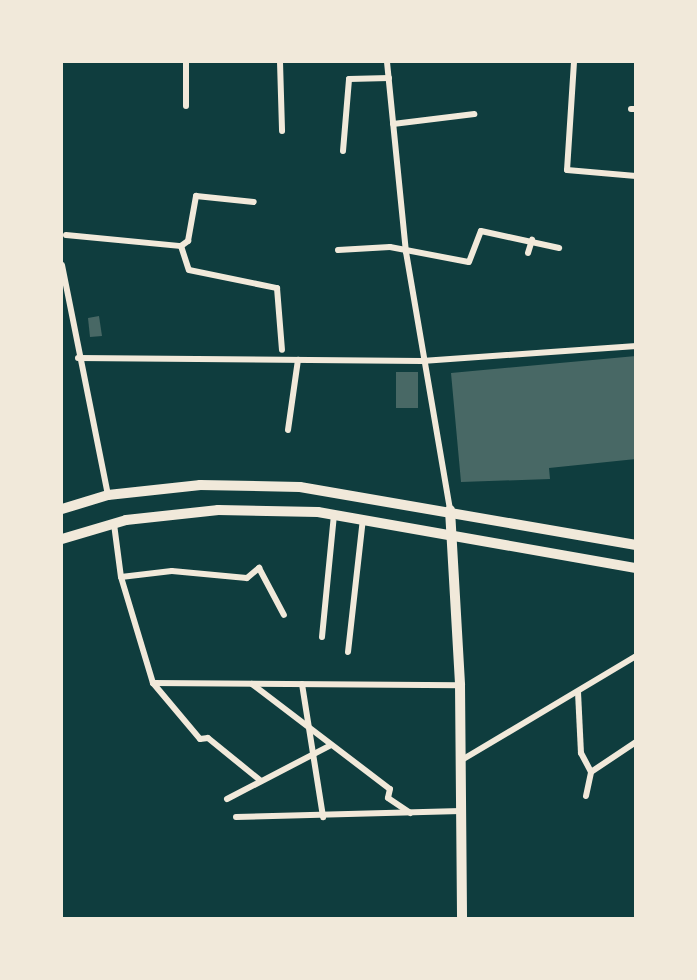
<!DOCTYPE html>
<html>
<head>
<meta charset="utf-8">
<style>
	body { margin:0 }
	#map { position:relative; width:697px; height:980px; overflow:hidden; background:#0f3d3e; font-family:"Playfair Display",serif }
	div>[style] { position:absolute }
	.building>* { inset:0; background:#486865 }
	.minor>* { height:6px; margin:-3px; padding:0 3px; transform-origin:3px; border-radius:3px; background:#f1e9da }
	.tertiary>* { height:10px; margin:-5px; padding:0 5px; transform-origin:5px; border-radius:5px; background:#f1e9da }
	span { translate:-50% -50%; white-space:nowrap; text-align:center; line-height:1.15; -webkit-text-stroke:6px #f1e9da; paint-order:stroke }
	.frame { position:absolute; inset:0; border:63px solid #f1e9da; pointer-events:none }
</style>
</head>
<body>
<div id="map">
	<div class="building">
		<div style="clip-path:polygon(99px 316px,102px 336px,90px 337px,88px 318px)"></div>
		<div style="clip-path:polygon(636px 356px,636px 459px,549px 468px,550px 479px,461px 482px,451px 373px)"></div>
		<div style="clip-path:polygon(396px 372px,418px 372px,418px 408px,396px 408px)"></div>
	</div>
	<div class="minor">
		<div style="left:186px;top:62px;width:44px;rotate:90deg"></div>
		<div style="left:280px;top:62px;width:69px;rotate:88.3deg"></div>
		<div style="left:387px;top:62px;width:191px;rotate:84.3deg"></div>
		<div style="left:406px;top:252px;width:262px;rotate:80.3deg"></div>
		<div style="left:574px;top:62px;width:108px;rotate:93.7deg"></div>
		<div style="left:567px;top:170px;width:69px;rotate:5deg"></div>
		<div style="left:631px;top:109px;width:5px"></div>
		<div style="left:393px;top:124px;width:82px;rotate:-7deg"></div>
		<div style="left:343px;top:151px;width:72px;rotate:-85.2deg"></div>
		<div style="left:349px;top:79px;width:40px;rotate:-1.4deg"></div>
		<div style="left:66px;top:235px;width:116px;rotate:5.5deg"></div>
		<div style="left:181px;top:246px;width:25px;rotate:72deg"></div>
		<div style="left:189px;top:270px;width:90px;rotate:11.6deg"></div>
		<div style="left:277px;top:288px;width:62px;rotate:85.4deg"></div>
		<div style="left:181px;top:246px;width:9px;rotate:-36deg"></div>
		<div style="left:188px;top:241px;width:46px;rotate:-79.9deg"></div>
		<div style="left:196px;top:196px;width:58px;rotate:5.9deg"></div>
		<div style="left:338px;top:250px;width:52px;rotate:-3.3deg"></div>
		<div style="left:390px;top:247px;width:80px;rotate:10.8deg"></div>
		<div style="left:469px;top:262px;width:33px;rotate:-69deg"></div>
		<div style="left:481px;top:231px;width:80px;rotate:12.3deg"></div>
		<div style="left:528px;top:253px;width:14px;rotate:-73deg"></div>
		<div style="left:62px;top:265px;width:235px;rotate:78.7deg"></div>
		<div style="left:78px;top:358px;width:344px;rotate:0.5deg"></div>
		<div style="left:422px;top:361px;width:215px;rotate:-4deg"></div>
		<div style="left:288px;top:430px;width:71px;rotate:-81.9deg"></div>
		<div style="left:114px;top:524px;width:53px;rotate:82.5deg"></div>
		<div style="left:121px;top:577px;width:111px;rotate:73.2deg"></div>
		<div style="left:153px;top:683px;width:73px;rotate:50deg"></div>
		<div style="left:200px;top:739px;width:8px;rotate:-7deg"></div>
		<div style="left:208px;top:738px;width:68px;rotate:39.1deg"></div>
		<div style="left:121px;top:577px;width:51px;rotate:-6.7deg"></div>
		<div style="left:172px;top:571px;width:75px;rotate:5.3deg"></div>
		<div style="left:247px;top:578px;width:16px;rotate:-40deg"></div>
		<div style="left:259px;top:568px;width:53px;rotate:62deg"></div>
		<div style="left:322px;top:637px;width:123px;rotate:-84.4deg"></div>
		<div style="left:348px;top:652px;width:134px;rotate:-83.6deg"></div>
		<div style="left:153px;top:683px;width:307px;rotate:0.4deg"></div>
		<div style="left:252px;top:684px;width:173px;rotate:37.3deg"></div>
		<div style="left:390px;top:789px;width:9px;rotate:103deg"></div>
		<div style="left:388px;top:798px;width:27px;rotate:34deg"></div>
		<div style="left:302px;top:684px;width:135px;rotate:81deg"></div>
		<div style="left:578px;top:692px;width:61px;rotate:87.2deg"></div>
		<div style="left:581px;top:753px;width:21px;rotate:62deg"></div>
		<div style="left:591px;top:772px;width:54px;rotate:-33.7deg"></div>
		<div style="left:460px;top:761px;width:205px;rotate:-30.8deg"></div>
		<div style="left:586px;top:796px;width:25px;rotate:-78deg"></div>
		<div style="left:227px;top:799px;width:117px;rotate:-27.4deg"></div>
		<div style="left:236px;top:817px;width:225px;rotate:-1.5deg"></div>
	</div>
	<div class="tertiary">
		<div style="left:62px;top:509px;width:48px;rotate:-16.9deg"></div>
		<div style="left:108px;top:495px;width:93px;rotate:-6.2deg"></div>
		<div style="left:200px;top:485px;width:100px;rotate:1.1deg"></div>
		<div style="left:300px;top:487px;width:341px;rotate:9.8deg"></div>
		<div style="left:450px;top:510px;width:175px;rotate:86.7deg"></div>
		<div style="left:460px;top:685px;width:233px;rotate:89.5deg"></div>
		<div style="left:62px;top:539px;width:67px;rotate:-16.5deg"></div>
		<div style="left:126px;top:520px;width:93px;rotate:-6.2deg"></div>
		<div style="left:218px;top:510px;width:100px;rotate:1.1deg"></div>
		<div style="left:318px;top:512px;width:323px;rotate:10deg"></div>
	</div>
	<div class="frame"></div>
</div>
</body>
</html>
